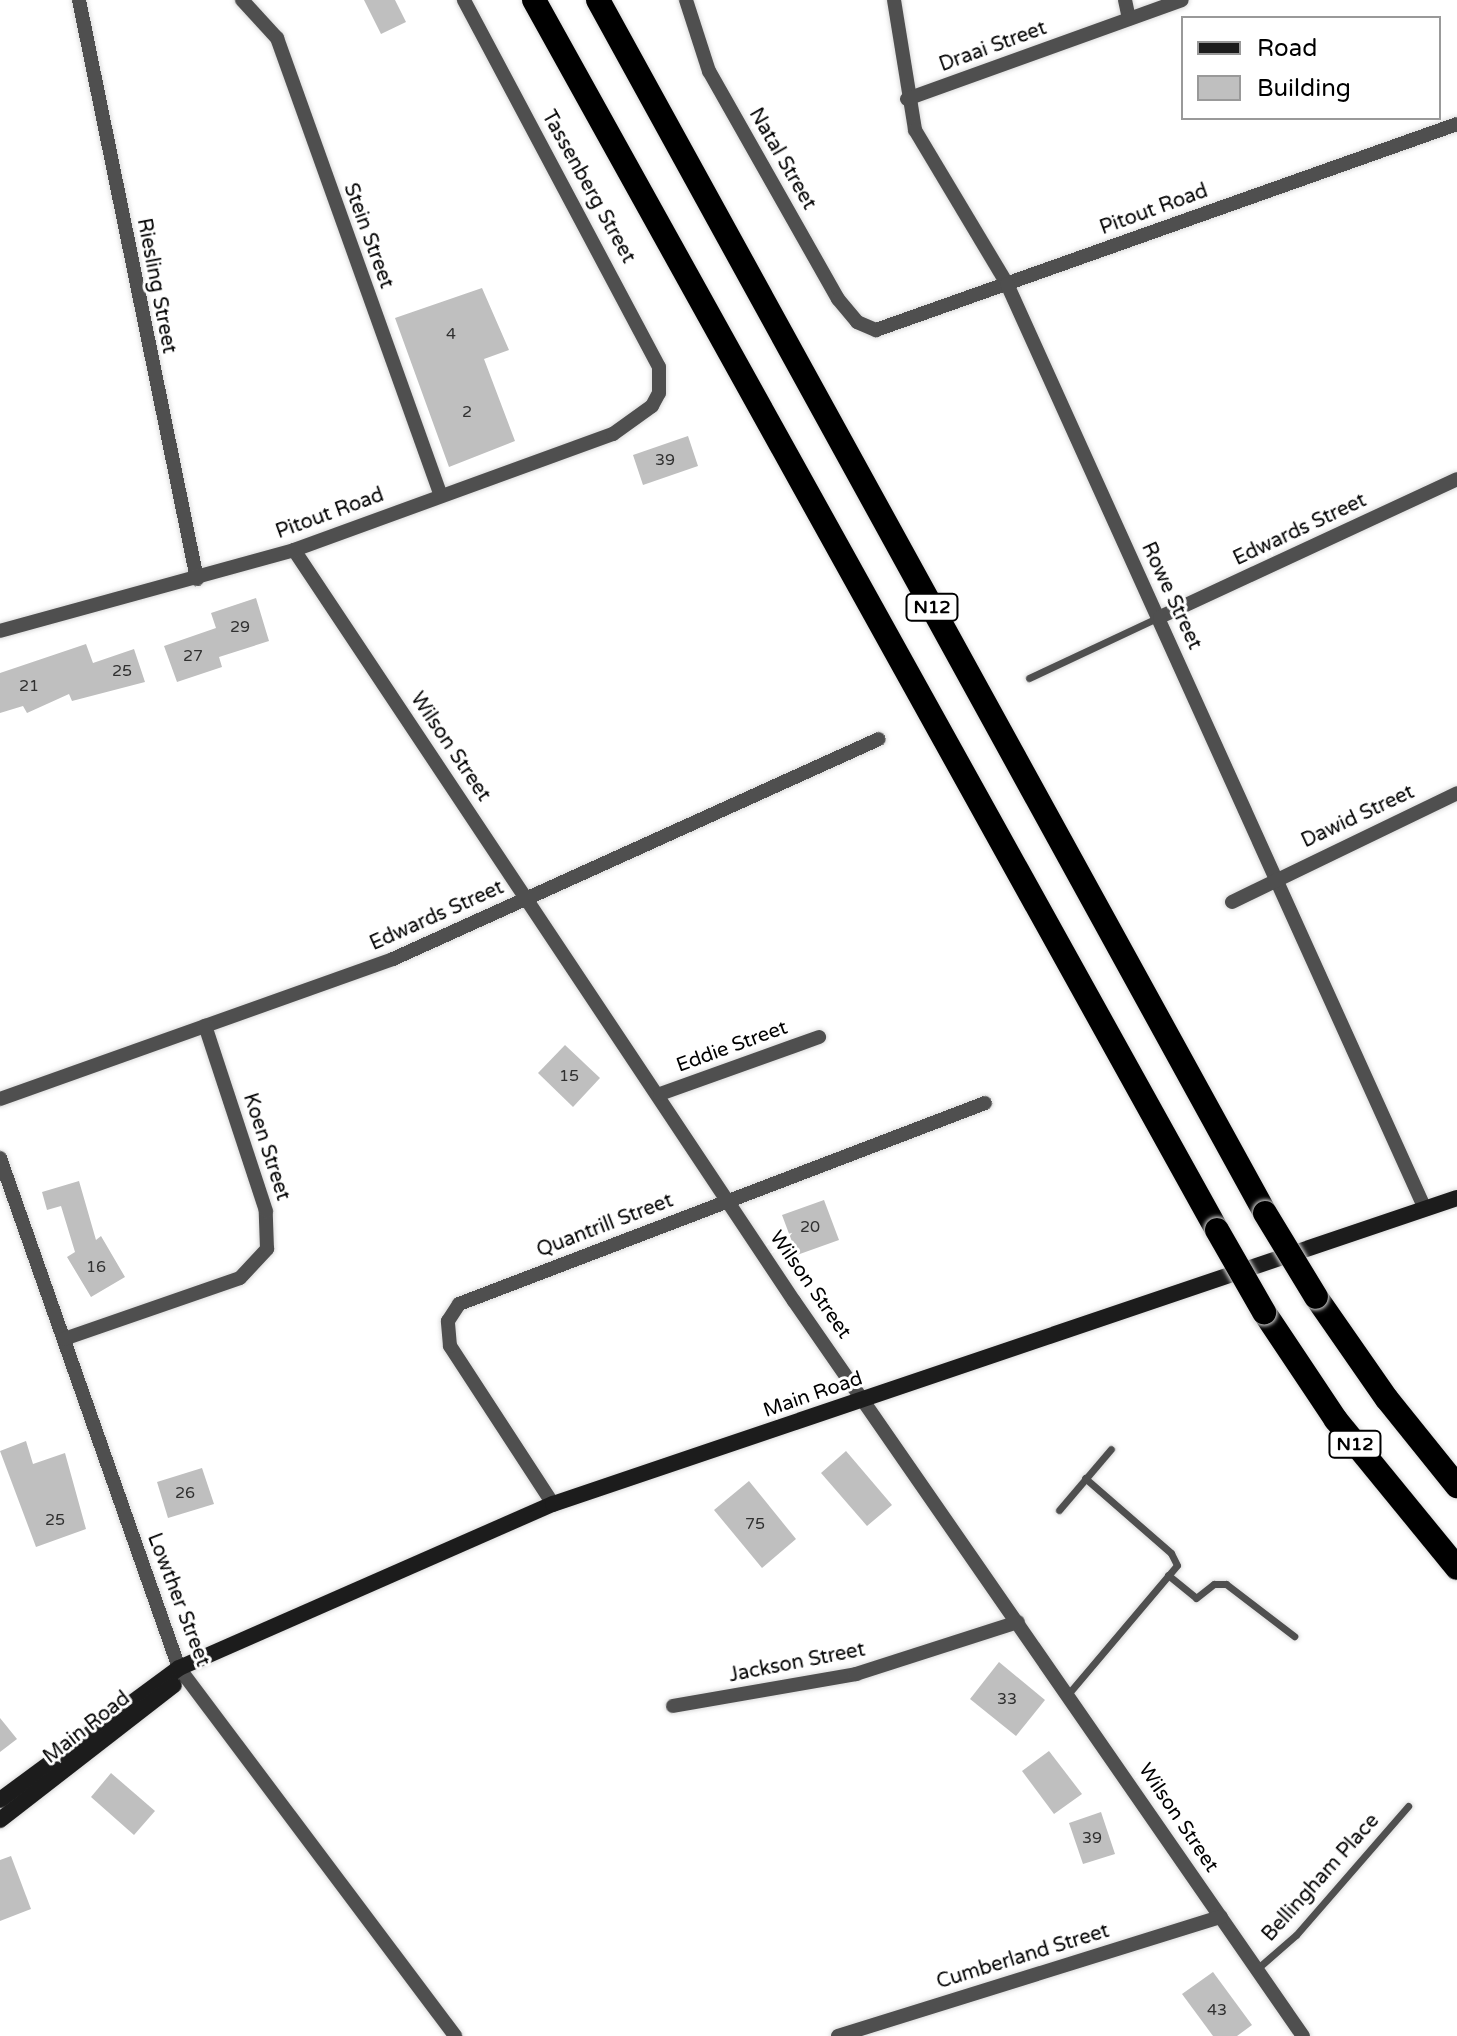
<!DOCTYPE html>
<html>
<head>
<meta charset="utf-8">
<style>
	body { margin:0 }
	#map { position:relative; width:1457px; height:2036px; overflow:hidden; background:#fff; font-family:"Varela Round",sans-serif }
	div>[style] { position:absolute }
	.building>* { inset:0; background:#bfbfbf }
	.roads { filter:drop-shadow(0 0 2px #dbdbdb) drop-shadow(0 0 2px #dbdbdb) }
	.lane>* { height:7px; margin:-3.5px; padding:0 3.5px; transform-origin:3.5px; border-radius:3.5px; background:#4f4f4f }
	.street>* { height:14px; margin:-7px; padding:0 7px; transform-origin:7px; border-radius:7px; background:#4f4f4f }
	.secondary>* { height:16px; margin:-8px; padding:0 8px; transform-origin:8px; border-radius:8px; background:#1c1c1c }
	.highway>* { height:24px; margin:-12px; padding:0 12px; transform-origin:12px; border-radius:12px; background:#000 }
	.bridges { filter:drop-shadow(0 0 2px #dbdbdb) drop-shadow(0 0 2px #dbdbdb) }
	.highway-bridge>* { height:24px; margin:-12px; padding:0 12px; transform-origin:12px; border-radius:12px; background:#000 }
	span { translate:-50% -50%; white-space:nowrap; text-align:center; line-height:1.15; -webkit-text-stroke:6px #fff; paint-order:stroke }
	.number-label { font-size:16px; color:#303030 }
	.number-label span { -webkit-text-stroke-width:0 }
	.shield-label span { padding:2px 6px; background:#fff; border:2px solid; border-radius:6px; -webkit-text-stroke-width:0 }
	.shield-label { font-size:18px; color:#000; font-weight:700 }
	.street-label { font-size:20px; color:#000 }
	.legend { position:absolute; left:1181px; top:16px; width:260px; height:104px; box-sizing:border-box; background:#fff; border:2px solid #999; margin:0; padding:10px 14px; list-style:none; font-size:24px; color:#000 }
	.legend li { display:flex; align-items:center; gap:16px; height:40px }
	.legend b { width:40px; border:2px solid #999 }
</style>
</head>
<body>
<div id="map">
	<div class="building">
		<div style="clip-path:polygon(364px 0,395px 0,406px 22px,381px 34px)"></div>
		<div style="clip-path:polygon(482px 288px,509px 350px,484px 359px,515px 441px,449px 467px,395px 318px)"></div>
		<div style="clip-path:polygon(688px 436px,698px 466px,643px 485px,633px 455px)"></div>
		<div style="clip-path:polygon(256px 598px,269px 641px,219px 657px,222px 667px,177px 682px,164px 646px,216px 628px,211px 613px)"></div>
		<div style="clip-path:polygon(86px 644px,93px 663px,134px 649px,145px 682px,72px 701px,69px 694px,27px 713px,23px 706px,0 713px,0 673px)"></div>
		<div style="clip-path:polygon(565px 1045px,600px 1078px,573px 1107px,538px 1073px)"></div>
		<div style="clip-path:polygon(79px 1181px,96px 1240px,101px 1236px,125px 1277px,91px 1297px,67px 1257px,75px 1252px,61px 1206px,47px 1210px,42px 1192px)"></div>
		<div style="clip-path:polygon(824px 1200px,839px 1240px,797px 1255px,782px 1215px)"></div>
		<div style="clip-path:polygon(26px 1441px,33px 1464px,65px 1453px,86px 1529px,36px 1547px,0 1451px)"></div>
		<div style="clip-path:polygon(846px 1451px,892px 1505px,867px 1526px,821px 1473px)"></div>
		<div style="clip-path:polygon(202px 1468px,214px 1504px,168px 1518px,157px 1482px)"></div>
		<div style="clip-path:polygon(749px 1481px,796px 1539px,762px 1568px,714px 1510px)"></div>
		<div style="clip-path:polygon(999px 1662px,1045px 1700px,1016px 1736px,970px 1699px)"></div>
		<div style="clip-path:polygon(0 1718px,17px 1739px,0 1752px)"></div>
		<div style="clip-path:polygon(1049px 1751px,1082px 1794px,1054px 1814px,1022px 1771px)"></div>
		<div style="clip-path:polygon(111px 1773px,155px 1811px,134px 1835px,91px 1797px)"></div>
		<div style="clip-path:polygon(1101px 1812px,1115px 1854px,1083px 1864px,1069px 1823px)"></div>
		<div style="clip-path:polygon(11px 1856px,31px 1909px,0 1921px,0 1860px)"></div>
		<div style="clip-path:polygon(1213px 1972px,1252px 2025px,1237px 2036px,1213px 2036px,1182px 1994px)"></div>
	</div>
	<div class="roads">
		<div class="lane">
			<div style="left:1029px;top:678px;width:141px;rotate:-25.1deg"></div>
			<div style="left:1059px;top:1510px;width:80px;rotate:-49.6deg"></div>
			<div style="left:1168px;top:1575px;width:36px;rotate:39deg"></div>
			<div style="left:1196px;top:1598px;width:23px;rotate:-38deg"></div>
			<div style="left:1214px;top:1584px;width:12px"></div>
			<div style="left:1226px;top:1584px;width:86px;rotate:37.4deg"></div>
			<div style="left:1069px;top:1693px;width:167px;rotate:-49.8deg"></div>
			<div style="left:1177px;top:1565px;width:13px;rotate:-117deg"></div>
			<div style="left:1171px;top:1553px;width:114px;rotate:-138.9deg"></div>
			<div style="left:1258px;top:1968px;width:50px;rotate:-41deg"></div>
			<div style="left:1296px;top:1935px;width:171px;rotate:-49deg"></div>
		</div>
		<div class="street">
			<div style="left:79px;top:0;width:591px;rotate:78.48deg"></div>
			<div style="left:242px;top:0;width:52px;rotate:47.4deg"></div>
			<div style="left:277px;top:38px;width:486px;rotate:70.3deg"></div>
			<div style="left:686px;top:0;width:75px;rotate:72.1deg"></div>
			<div style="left:709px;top:71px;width:262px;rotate:60.5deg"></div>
			<div style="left:838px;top:299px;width:30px;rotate:50deg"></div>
			<div style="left:857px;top:322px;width:21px;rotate:23deg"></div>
			<div style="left:876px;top:330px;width:616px;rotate:-19.52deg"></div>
			<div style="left:894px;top:0;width:132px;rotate:80.8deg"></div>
			<div style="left:915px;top:130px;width:179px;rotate:59.1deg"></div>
			<div style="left:1007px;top:284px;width:1015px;rotate:65.68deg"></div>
			<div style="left:1125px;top:0;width:19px;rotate:78deg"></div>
			<div style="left:907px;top:99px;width:292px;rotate:-19.8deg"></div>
			<div style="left:294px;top:550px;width:902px;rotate:56.35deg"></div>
			<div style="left:794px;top:1301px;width:894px;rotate:55.3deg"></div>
			<div style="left:1160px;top:617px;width:327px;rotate:-24.9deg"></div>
			<div style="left:0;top:631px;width:305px;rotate:-15.4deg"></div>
			<div style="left:294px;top:550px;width:339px;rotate:-20deg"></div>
			<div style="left:613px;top:434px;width:48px;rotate:-35.7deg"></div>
			<div style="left:652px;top:406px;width:15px;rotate:-62deg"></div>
			<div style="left:659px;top:393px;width:26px;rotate:-90deg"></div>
			<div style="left:659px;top:367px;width:416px;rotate:-118deg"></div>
			<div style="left:1232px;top:902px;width:250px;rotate:-25.8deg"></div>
			<div style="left:660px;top:1094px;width:169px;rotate:-19.7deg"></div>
			<div style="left:0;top:1099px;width:417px;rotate:-19.6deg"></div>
			<div style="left:393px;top:959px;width:533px;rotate:-24.36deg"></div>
			<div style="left:0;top:1158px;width:541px;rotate:70.66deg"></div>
			<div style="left:179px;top:1668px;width:460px;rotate:53.1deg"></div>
			<div style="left:64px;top:1339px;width:186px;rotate:-19.1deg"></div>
			<div style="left:240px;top:1278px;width:40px;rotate:-47deg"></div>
			<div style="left:267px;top:1249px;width:38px;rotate:-92deg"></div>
			<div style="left:266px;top:1211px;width:195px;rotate:-108.2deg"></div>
			<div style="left:553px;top:1504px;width:189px;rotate:-123.1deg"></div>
			<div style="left:450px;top:1346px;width:25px;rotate:-95deg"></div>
			<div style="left:448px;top:1321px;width:20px;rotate:-57deg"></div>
			<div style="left:459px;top:1304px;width:563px;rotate:-20.91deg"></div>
			<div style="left:673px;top:1706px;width:186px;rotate:-9.9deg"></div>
			<div style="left:856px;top:1674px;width:170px;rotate:-17.8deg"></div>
			<div style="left:838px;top:2036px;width:401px;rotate:-17.3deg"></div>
		</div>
		<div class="secondary">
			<div style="left:0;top:1800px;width:222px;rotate:-36.4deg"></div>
			<div style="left:179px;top:1668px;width:408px;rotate:-23.7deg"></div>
			<div style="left:553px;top:1504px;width:954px;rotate:-18.7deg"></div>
			<div style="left:0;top:1820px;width:220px;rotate:-37.8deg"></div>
		</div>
		<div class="highway">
			<div style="left:534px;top:0;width:1407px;rotate:60.96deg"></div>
			<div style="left:598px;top:0;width:1384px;rotate:61.19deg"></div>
			<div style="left:1316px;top:1297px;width:124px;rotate:55.2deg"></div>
			<div style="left:1387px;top:1399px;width:112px;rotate:51.2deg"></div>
			<div style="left:1264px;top:1312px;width:130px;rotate:56.3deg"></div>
			<div style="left:1336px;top:1420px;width:191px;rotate:50.7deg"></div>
		</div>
	</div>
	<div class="bridges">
		<div class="highway-bridge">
			<div style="left:1265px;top:1213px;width:98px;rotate:58.7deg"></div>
			<div style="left:1217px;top:1230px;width:95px;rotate:60.2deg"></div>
		</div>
	</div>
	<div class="number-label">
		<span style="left:451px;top:334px">4</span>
		<span style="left:467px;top:412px">2</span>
		<span style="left:665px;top:460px">39</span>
		<span style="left:240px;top:627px">29</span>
		<span style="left:193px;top:656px">27</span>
		<span style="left:122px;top:671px">25</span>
		<span style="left:29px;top:686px">21</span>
		<span style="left:569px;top:1076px">15</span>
		<span style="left:810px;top:1227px">20</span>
		<span style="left:96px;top:1267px">16</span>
		<span style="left:185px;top:1493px">26</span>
		<span style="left:55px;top:1520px">25</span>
		<span style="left:755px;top:1524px">75</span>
		<span style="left:1007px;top:1699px">33</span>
		<span style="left:1092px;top:1838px">39</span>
		<span style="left:1217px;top:2010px">43</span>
	</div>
	<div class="shield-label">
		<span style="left:932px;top:607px">N12</span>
		<span style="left:1355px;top:1444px">N12</span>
	</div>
	<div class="street-label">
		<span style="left:993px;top:47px;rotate:-20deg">Draai Street</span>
		<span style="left:782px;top:159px;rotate:60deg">Natal Street</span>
		<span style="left:588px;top:187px;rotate:61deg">Tassenberg Street</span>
		<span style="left:1154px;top:210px;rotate:-20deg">Pitout Road</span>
		<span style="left:368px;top:236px;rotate:70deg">Stein Street</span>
		<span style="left:156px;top:286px;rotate:79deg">Riesling Street</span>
		<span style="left:330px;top:514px;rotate:-20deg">Pitout Road</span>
		<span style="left:1300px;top:530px;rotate:-25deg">Edwards Street</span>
		<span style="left:1171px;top:596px;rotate:65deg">Rowe Street</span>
		<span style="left:450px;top:747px;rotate:56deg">Wilson Street</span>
		<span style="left:1358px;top:817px;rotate:-25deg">Dawid Street</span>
		<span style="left:437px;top:916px;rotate:-24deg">Edwards Street</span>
		<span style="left:732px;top:1047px;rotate:-20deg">Eddie Street</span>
		<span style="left:266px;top:1147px;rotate:72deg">Koen Street</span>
		<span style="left:605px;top:1226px;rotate:-21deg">Quantrill Street</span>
		<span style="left:810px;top:1285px;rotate:55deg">Wilson Street</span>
		<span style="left:813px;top:1395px;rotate:-19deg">Main Road</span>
		<span style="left:178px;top:1600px;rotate:69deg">Lowther Street</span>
		<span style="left:797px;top:1663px;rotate:-11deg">Jackson Street</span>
		<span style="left:87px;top:1728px;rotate:-38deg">Main Road</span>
		<span style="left:1178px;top:1818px;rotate:56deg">Wilson Street</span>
		<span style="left:1321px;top:1878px;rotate:-48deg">Bellingham Place</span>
		<span style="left:1023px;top:1957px;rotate:-17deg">Cumberland Street</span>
	</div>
	<ul class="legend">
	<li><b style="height:10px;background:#1c1c1c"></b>Road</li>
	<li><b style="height:22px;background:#bfbfbf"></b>Building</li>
	</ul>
</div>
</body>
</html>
